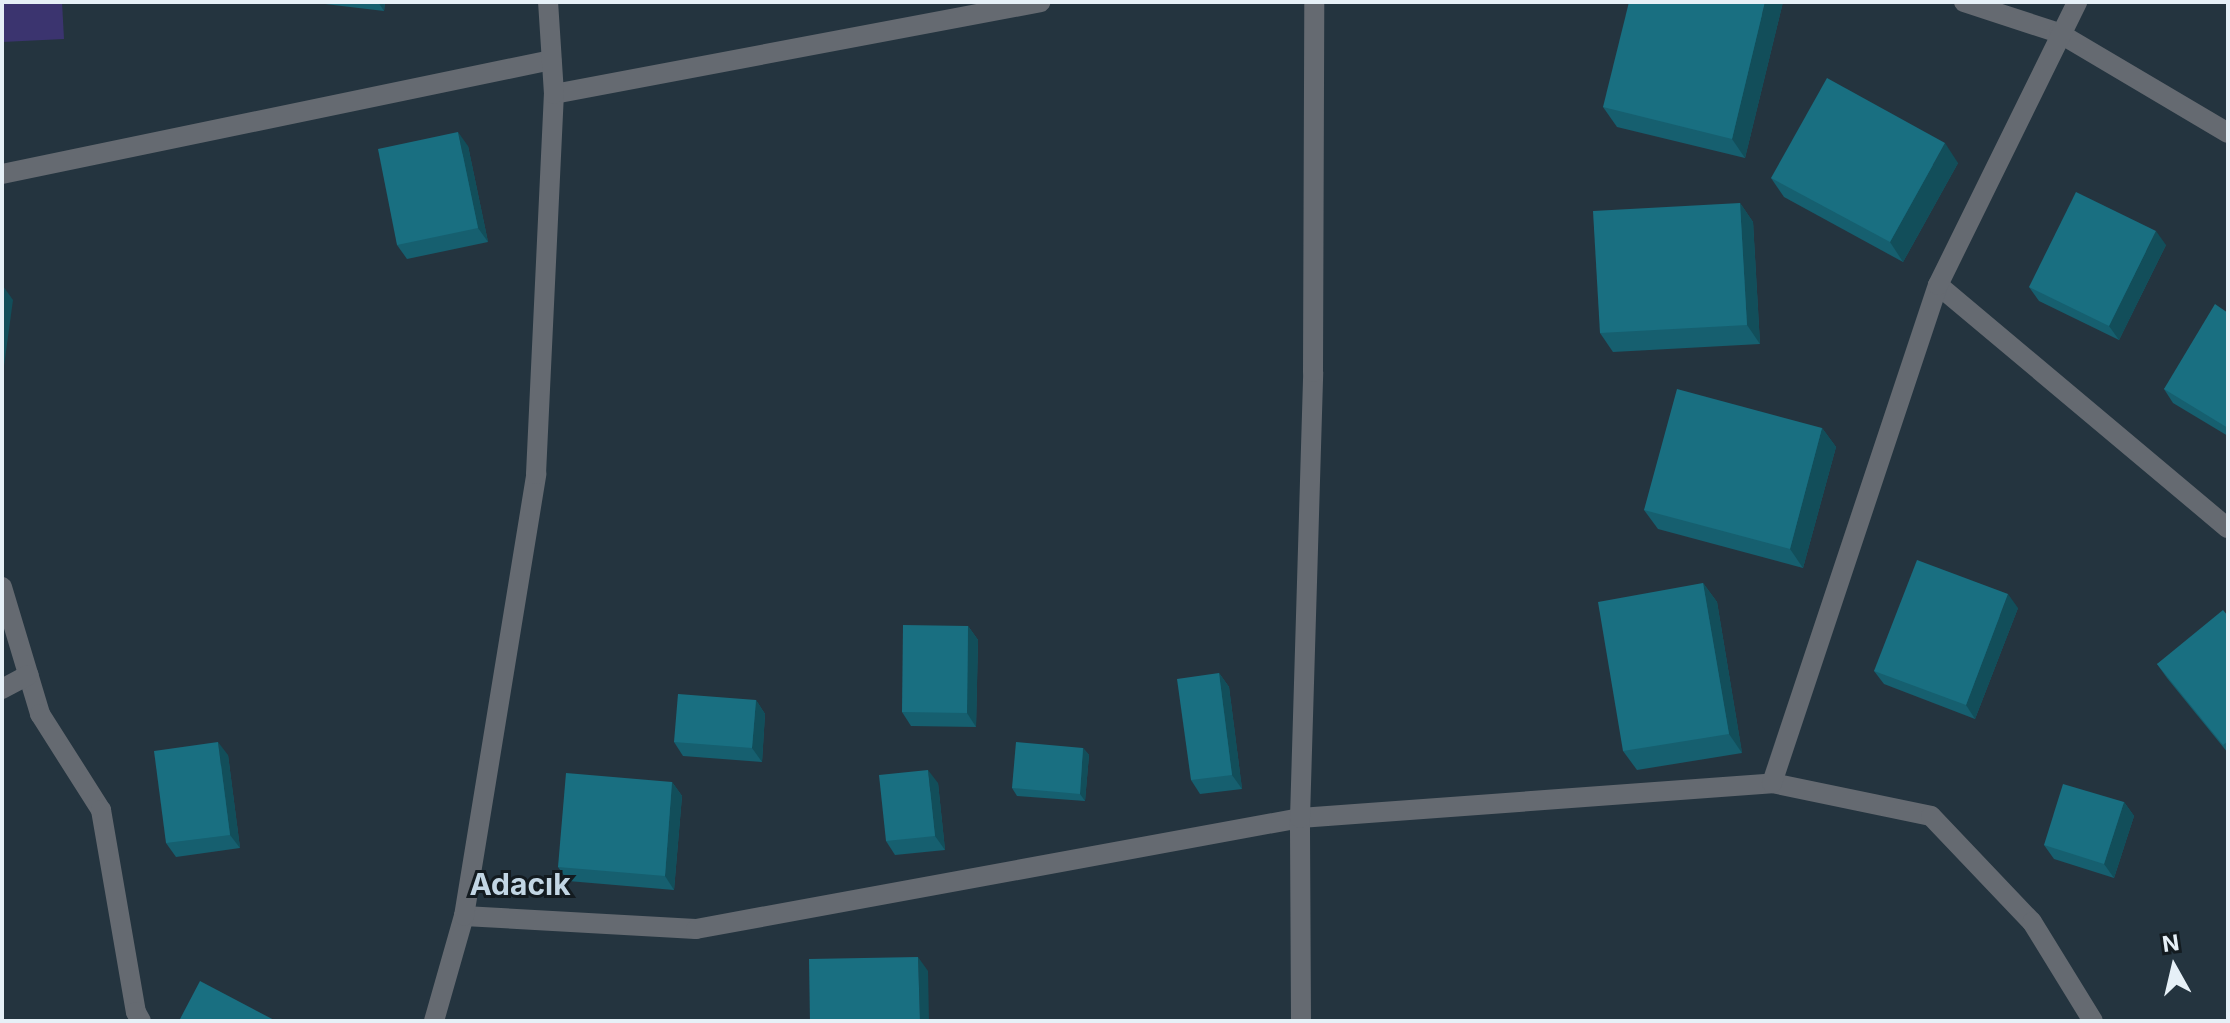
<!DOCTYPE html>
<html>
<head>
<meta charset="utf-8">
<style>
	body { margin:0 }
	#map { position:relative; width:2230px; height:1023px; overflow:hidden; background:#24343f; font-family:Inter,sans-serif }
	div>[style] { position:absolute }
	.green>* { inset:0; background:#3b346f }
	.minor>* { height:20px; margin:-10px; padding:0 10px; transform-origin:10px; border-radius:10px; background:#656a71 }
	.wall>* { inset:0; background:#165f6f }
	.shaded-wall>* { inset:0; background:#124e5a }
	.building>* { inset:0; background:#196f81 }
	span { translate:-50% -50%; white-space:nowrap; text-align:center; line-height:1.15; -webkit-text-stroke:6px #131b20; paint-order:stroke }
	.district-label { font-size:30px; color:#c2d6e4; font-weight:700 }
	.frame { position:absolute; inset:0; border:4px solid #e6f0f7; pointer-events:none }
	.north { position:absolute; left:2134px; top:927px; width:80px; height:80px; -webkit-text-stroke:6px #131b20; paint-order:stroke; rotate:352deg; font-size:22px; font-weight:700; line-height:32px; text-align:center; color:#e6f0f7 }
	.north::after { content:''; display:block; margin:auto; width:28px; height:36px; background:#e6f0f7; clip-path:polygon(50% 0,100% 100%,50% 72%,0 100%) }
</style>
</head>
<body>
<div id="map">
	<div class="green">
		<div style="clip-path:polygon(2px 2px,62px 2px,64px 39px,2px 42px)"></div>
	</div>
	<div class="minor">
		<div style="left:1964px;top:2px;width:100px;rotate:18.1deg"></div>
		<div style="left:2059px;top:33px;width:196px;rotate:30.6deg"></div>
		<div style="left:554px;top:94px;width:495px;rotate:-10.7deg"></div>
		<div style="left:2px;top:174px;width:561px;rotate:-11.73deg"></div>
		<div style="left:1938px;top:285px;width:378px;rotate:40deg"></div>
		<div style="left:2px;top:587px;width:133px;rotate:73.3deg"></div>
		<div style="left:40px;top:714px;width:114px;rotate:57.6deg"></div>
		<div style="left:101px;top:810px;width:205px;rotate:80.2deg"></div>
		<div style="left:136px;top:1012px;width:10px;rotate:61deg"></div>
		<div style="left:2px;top:689px;width:30px;rotate:-28deg"></div>
		<div style="left:1772px;top:783px;width:162px;rotate:11.7deg"></div>
		<div style="left:1931px;top:816px;width:146px;rotate:46.4deg"></div>
		<div style="left:2032px;top:922px;width:116px;rotate:58.4deg"></div>
		<div style="left:464px;top:916px;width:232px;rotate:3.2deg"></div>
		<div style="left:696px;top:929px;width:614px;rotate:-10.41deg"></div>
		<div style="left:1300px;top:818px;width:473px;rotate:-4.2deg"></div>
		<div style="left:1772px;top:783px;width:525px;rotate:-71.57deg"></div>
		<div style="left:1938px;top:285px;width:315px;rotate:-63.8deg"></div>
		<div style="left:434px;top:1021px;width:109px;rotate:-74.1deg"></div>
		<div style="left:464px;top:916px;width:448px;rotate:-80.7deg"></div>
		<div style="left:536px;top:474px;width:380px;rotate:-87.3deg"></div>
		<div style="left:554px;top:94px;width:92px;rotate:-93.7deg"></div>
		<div style="left:1301px;top:1021px;width:203px;rotate:-90.3deg"></div>
		<div style="left:1300px;top:818px;width:446px;rotate:-88.3deg"></div>
		<div style="left:1313px;top:372px;width:370px;rotate:-89.8deg"></div>
	</div>
	<div class="wall">
		<div style="clip-path:polygon(323px 2px,385px 2px,384px 11px,325px 4px)"></div>
		<div style="clip-path:polygon(1783px 2px,1745px 158px,1617px 127px,1603px 107px)"></div>
		<div style="clip-path:polygon(468px 146px,488px 242px,407px 259px,397px 245px)"></div>
		<div style="clip-path:polygon(1958px 163px,1903px 262px,1784px 197px,1771px 178px)"></div>
		<div style="clip-path:polygon(1740px 203px,1753px 222px,1760px 344px,1613px 352px,1600px 333px)"></div>
		<div style="clip-path:polygon(2166px 245px,2119px 340px,2039px 301px,2029px 287px)"></div>
		<div style="clip-path:polygon(2228px 313px,2228px 436px,2173px 403px,2164px 389px)"></div>
		<div style="clip-path:polygon(1822px 428px,1836px 447px,1803px 568px,1658px 529px,1644px 510px)"></div>
		<div style="clip-path:polygon(1703px 583px,1717px 602px,1742px 753px,1637px 770px,1623px 751px)"></div>
		<div style="clip-path:polygon(2018px 608px,1975px 719px,1884px 684px,1874px 671px)"></div>
		<div style="clip-path:polygon(2228px 616px,2228px 753px,2167px 678px,2157px 664px)"></div>
		<div style="clip-path:polygon(968px 626px,978px 640px,976px 727px,911px 726px,902px 712px)"></div>
		<div style="clip-path:polygon(1219px 673px,1229px 687px,1242px 789px,1200px 794px,1191px 780px)"></div>
		<div style="clip-path:polygon(756px 700px,765px 714px,762px 762px,683px 756px,674px 742px)"></div>
		<div style="clip-path:polygon(1083px 748px,1089px 755px,1085px 801px,1017px 796px,1012px 788px)"></div>
		<div style="clip-path:polygon(228px 755px,240px 848px,176px 857px,166px 843px)"></div>
		<div style="clip-path:polygon(672px 782px,682px 796px,674px 890px,568px 881px,558px 867px)"></div>
		<div style="clip-path:polygon(938px 783px,945px 850px,895px 855px,886px 841px)"></div>
		<div style="clip-path:polygon(2124px 802px,2134px 816px,2114px 878px,2054px 859px,2044px 845px)"></div>
	</div>
	<div class="shaded-wall">
		<div style="clip-path:polygon(378px 2px,385px 2px,384px 11px)"></div>
		<div style="clip-path:polygon(1765px 2px,1783px 2px,1745px 158px,1732px 139px)"></div>
		<div style="clip-path:polygon(458px 132px,468px 146px,488px 242px,478px 228px)"></div>
		<div style="clip-path:polygon(1945px 143px,1958px 163px,1903px 262px,1890px 242px)"></div>
		<div style="clip-path:polygon(1740px 203px,1753px 222px,1760px 344px,1747px 325px)"></div>
		<div style="clip-path:polygon(2156px 231px,2166px 245px,2119px 340px,2109px 326px)"></div>
		<div style="clip-path:polygon(3px 286px,13px 300px,4px 366px,2px 363px,2px 295px)"></div>
		<div style="clip-path:polygon(1822px 428px,1836px 447px,1803px 568px,1790px 549px)"></div>
		<div style="clip-path:polygon(1703px 583px,1717px 602px,1742px 753px,1729px 734px)"></div>
		<div style="clip-path:polygon(2008px 594px,2018px 608px,1975px 719px,1966px 705px)"></div>
		<div style="clip-path:polygon(968px 626px,978px 640px,976px 727px,967px 713px)"></div>
		<div style="clip-path:polygon(1219px 673px,1229px 687px,1242px 789px,1232px 775px)"></div>
		<div style="clip-path:polygon(756px 700px,765px 714px,762px 762px,752px 748px)"></div>
		<div style="clip-path:polygon(218px 742px,228px 755px,240px 848px,230px 835px)"></div>
		<div style="clip-path:polygon(1083px 748px,1089px 755px,1085px 801px,1080px 794px)"></div>
		<div style="clip-path:polygon(928px 770px,938px 783px,945px 850px,935px 836px)"></div>
		<div style="clip-path:polygon(672px 782px,682px 796px,674px 890px,665px 876px)"></div>
		<div style="clip-path:polygon(2124px 802px,2134px 816px,2114px 878px,2104px 864px)"></div>
		<div style="clip-path:polygon(918px 957px,928px 971px,929px 1021px,920px 1021px)"></div>
	</div>
	<div class="building">
		<div style="clip-path:polygon(1629px 2px,1765px 2px,1732px 139px,1603px 107px)"></div>
		<div style="clip-path:polygon(1827px 78px,1945px 143px,1890px 242px,1771px 178px)"></div>
		<div style="clip-path:polygon(458px 132px,478px 228px,397px 245px,378px 149px)"></div>
		<div style="clip-path:polygon(2076px 192px,2156px 231px,2109px 326px,2029px 287px)"></div>
		<div style="clip-path:polygon(1740px 203px,1747px 325px,1600px 333px,1593px 211px)"></div>
		<div style="clip-path:polygon(2215px 304px,2228px 313px,2228px 428px,2164px 389px)"></div>
		<div style="clip-path:polygon(1677px 389px,1822px 428px,1790px 549px,1644px 510px)"></div>
		<div style="clip-path:polygon(1917px 560px,2008px 594px,1966px 705px,1874px 671px)"></div>
		<div style="clip-path:polygon(1703px 583px,1729px 734px,1623px 751px,1598px 602px)"></div>
		<div style="clip-path:polygon(2223px 610px,2228px 616px,2228px 741px,2223px 745px,2157px 664px)"></div>
		<div style="clip-path:polygon(903px 625px,968px 626px,967px 713px,902px 712px)"></div>
		<div style="clip-path:polygon(1219px 673px,1232px 775px,1191px 780px,1177px 679px)"></div>
		<div style="clip-path:polygon(678px 694px,756px 700px,752px 748px,674px 742px)"></div>
		<div style="clip-path:polygon(218px 742px,230px 835px,166px 843px,154px 751px)"></div>
		<div style="clip-path:polygon(1016px 742px,1083px 748px,1080px 794px,1012px 788px)"></div>
		<div style="clip-path:polygon(928px 770px,935px 836px,886px 841px,879px 775px)"></div>
		<div style="clip-path:polygon(566px 773px,672px 782px,665px 876px,558px 867px)"></div>
		<div style="clip-path:polygon(2063px 784px,2124px 802px,2104px 864px,2044px 845px)"></div>
		<div style="clip-path:polygon(918px 957px,920px 1021px,810px 1021px,809px 959px)"></div>
		<div style="clip-path:polygon(200px 981px,276px 1021px,179px 1021px)"></div>
	</div>
	<div class="district-label">
		<span style="left:520px;top:884px">Adacık</span>
	</div>
	<div class="frame"></div>
	<div class="north">N</div>
</div>
</body>
</html>
